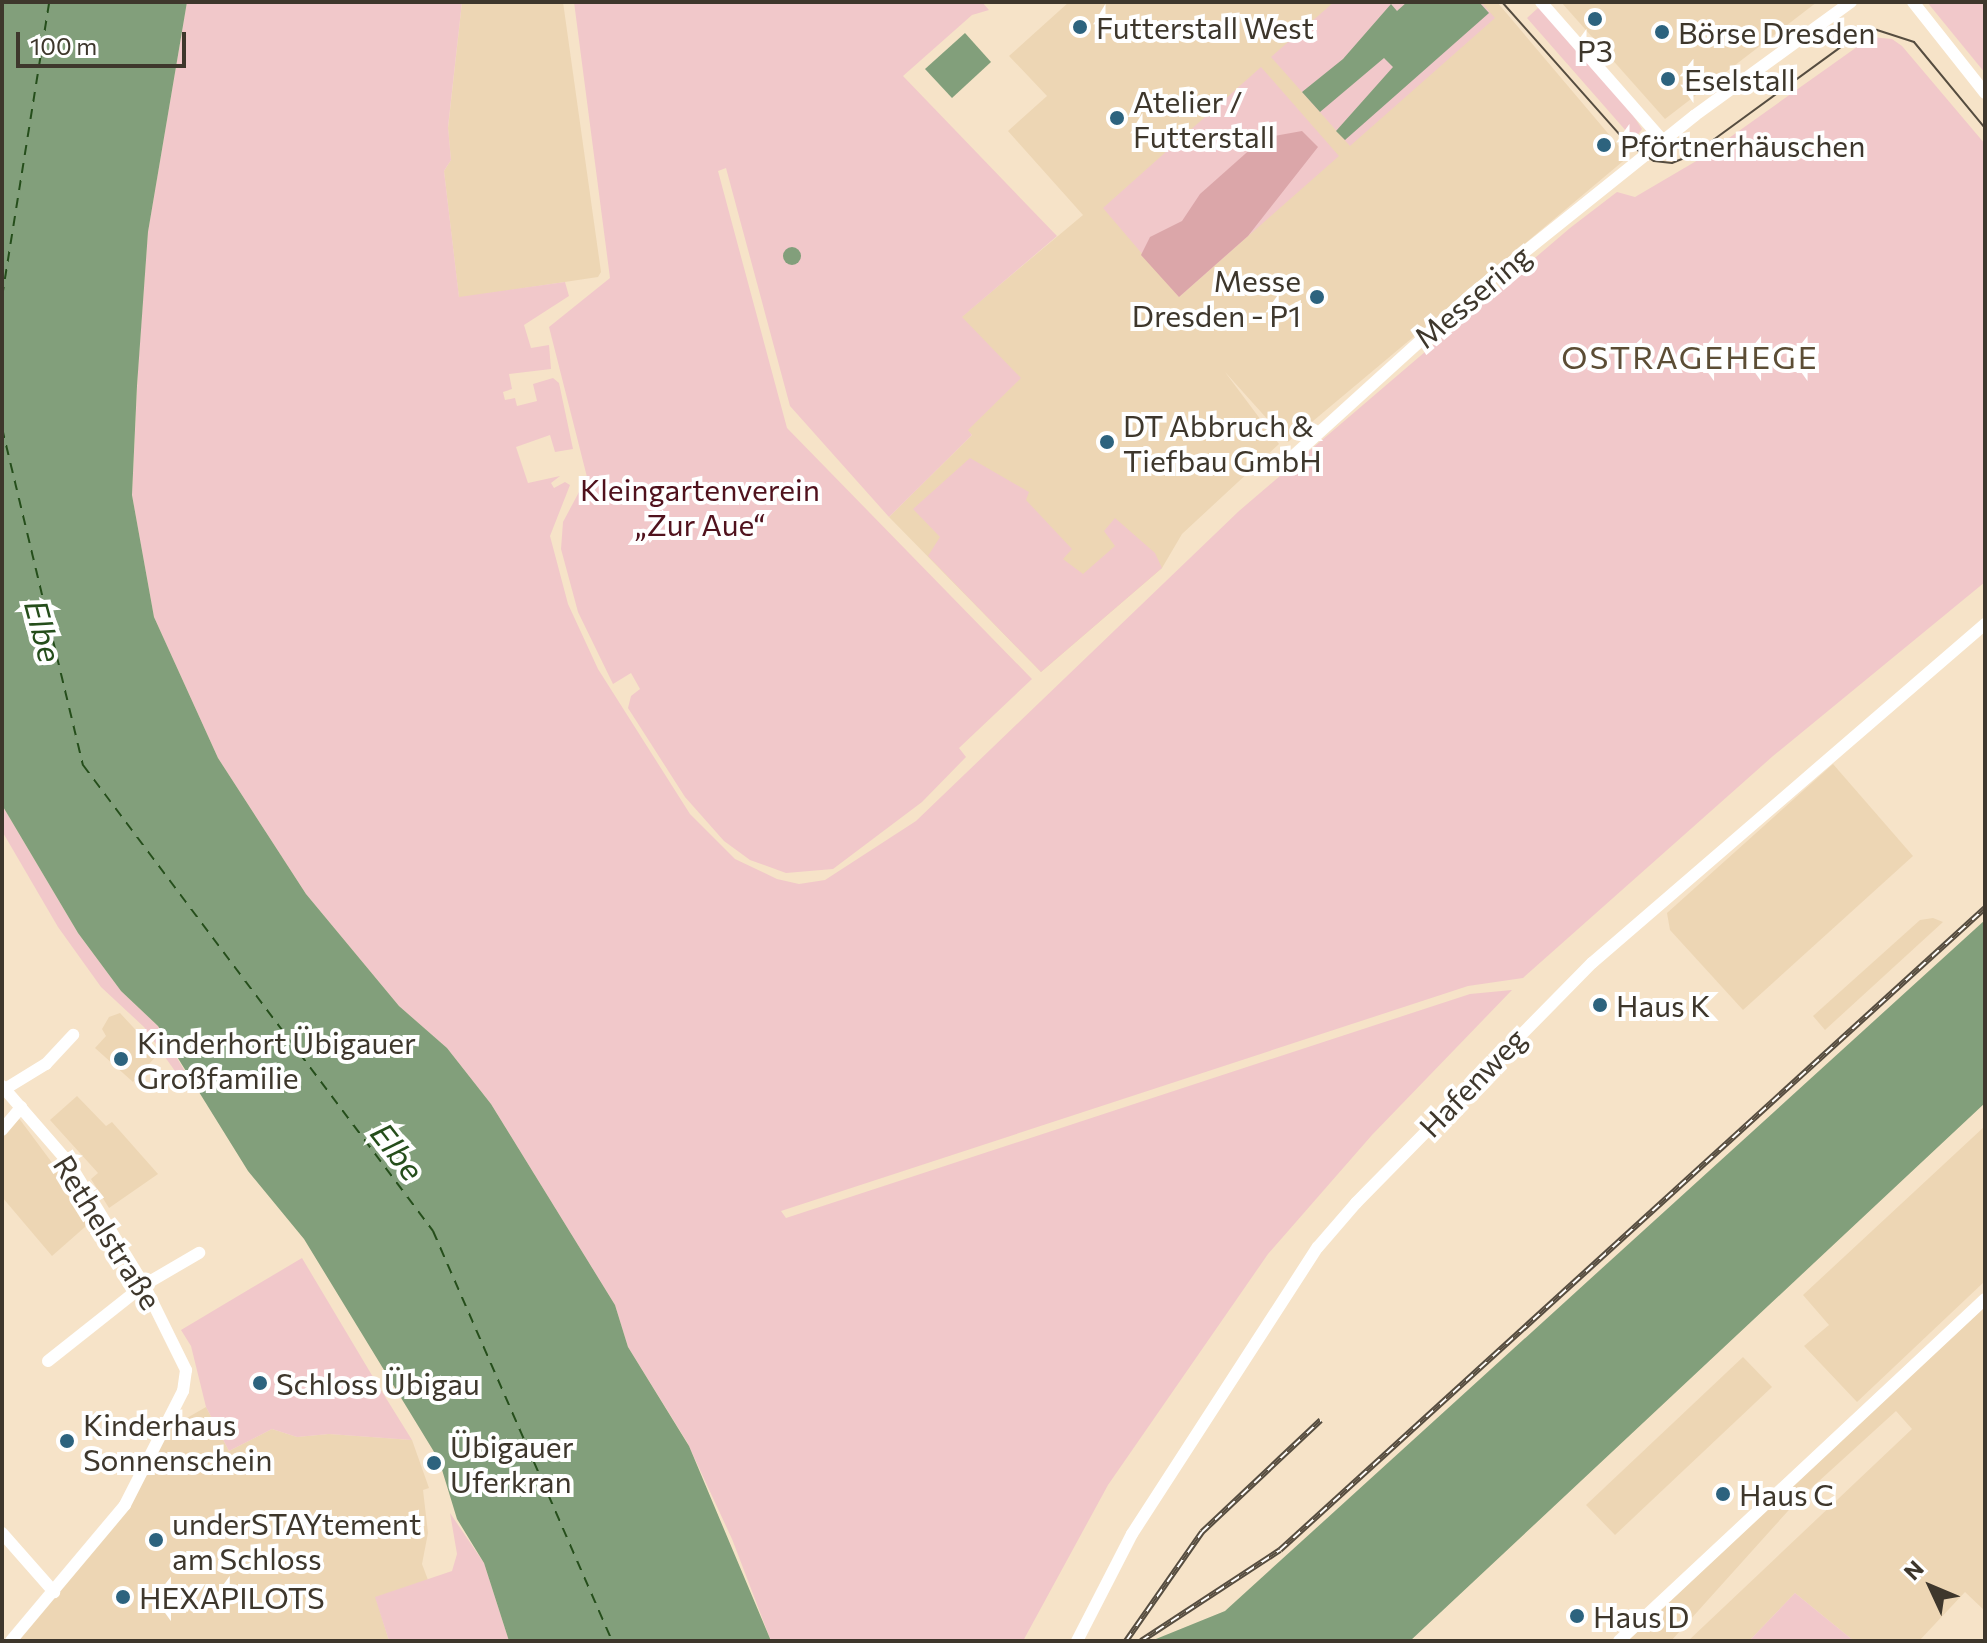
<!DOCTYPE html>
<html>
<head>
<meta charset="utf-8">
<style>
	body { margin:0 }
	#map { position:relative; width:1987px; height:1643px; overflow:hidden; background:#f6e3c8; font-family:Commissioner,sans-serif }
	div>[style] { position:absolute }
	.built>* { inset:0; background:#edd6b4 }
	.green>* { inset:0; background:#f1c8ca }
	.forest>* { inset:0; background:#dba6a9 }
	.water>* { inset:0; background:#829f7b }
	.round { border-radius:50% }
	.ferry>* { height:2px; margin-top:-1px; transform-origin:0; background:repeating-linear-gradient(90deg,#254e1b 0 10px,transparent 0 18px) }
	.minor>* { height:12px; margin:-6px; padding:0 6px; transform-origin:6px; border-radius:6px; background:#fff }
	.tram>* { height:2px; margin:-1px; padding:0 1px; transform-origin:1px; border-radius:1px; background:#564d40 }
	.rail>* { height:6px; margin-top:-3px; transform-origin:0; background:repeating-linear-gradient(90deg,#fff 0 9px,#564d40 0 18px); box-sizing:border-box; border-block:2px solid #564d40 }
	.dots>* { width:22px; height:22px; translate:-50% -50%; box-sizing:border-box; border:4px solid #fff; border-radius:50% }
	span { translate:-50% -50%; white-space:nowrap; text-align:center; line-height:1.15; -webkit-text-stroke:8px #fff; paint-order:stroke }
	.poi-label { font-size:30px; color:#3e372c }
	.left { translate:0 -50%; text-align:left }
	.right { translate:-100% -50%; text-align:right }
	.street-label { font-size:30px; color:#3e372c }
	.park-label { font-size:30px; color:#50121d }
	.neighbourhood-label { font-size:32px; color:#5c4d35; letter-spacing:2px }
	.water-label { font-size:32px; color:#254e1b; font-style:italic }
	.frame { position:absolute; inset:0; border:4px solid #3e372c; pointer-events:none }
	.north { position:absolute; left:1891px; top:1547px; width:80px; height:80px; -webkit-text-stroke:6px #fff; paint-order:stroke; rotate:314deg; font-size:22px; font-weight:700; line-height:32px; text-align:center; color:#3e372c }
	.north::after { content:''; display:block; margin:auto; width:28px; height:36px; background:#3e372c; clip-path:polygon(50% 0,100% 100%,50% 72%,0 100%) }
	.scale { position:absolute; left:16px; top:32px; width:170px; height:36px; box-sizing:border-box; border:4px solid #3e372c; border-top:0; padding-left:10px; font-size:24px; line-height:28px; white-space:nowrap; color:#3e372c; -webkit-text-stroke:6px #fff; paint-order:stroke }
</style>
</head>
<body>
<div id="map">
	<div class="built">
		<div style="clip-path:polygon(462px 2px,563px 2px,601px 272px,598px 277px,459px 298px,444px 171px,451px 160px,448px 128px)"></div>
		<div style="clip-path:polygon(1069px 2px,1497px 2px,1628px 157px,1288px 442px,1225px 372px,1279px 444px,1182px 534px,1162px 568px,1041px 672px,889px 517px,972px 435px,945px 405px,947px 329px,1083px 215px,1008px 131px,1047px 96px,1009px 56px)"></div>
		<div style="clip-path:polygon(1561px 2px,1817px 2px,1665px 119px)"></div>
		<div style="clip-path:polygon(1833px 764px,1913px 856px,1743px 1010px,1670px 930px,1667px 913px)"></div>
		<div style="clip-path:polygon(1933px 918px,1943px 922px,1825px 1030px,1813px 1016px,1920px 920px)"></div>
		<div style="clip-path:polygon(120px 1013px,158px 1054px,133px 1082px,95px 1048px,106px 1036px,102px 1029px,109px 1017px)"></div>
		<div style="clip-path:polygon(77px 1096px,106px 1126px,112px 1122px,158px 1174px,109px 1208px,91px 1179px,98px 1173px,50px 1120px)"></div>
		<div style="clip-path:polygon(18px 1117px,94px 1219px,52px 1256px,2px 1197px,2px 1138px)"></div>
		<div style="clip-path:polygon(1985px 1126px,1985px 1281px,1857px 1402px,1804px 1346px,1829px 1325px,1803px 1295px)"></div>
		<div style="clip-path:polygon(1985px 1303px,1985px 1611px,1965px 1592px,1919px 1641px,1854px 1641px,1795px 1593px,1749px 1641px,1688px 1641px,1912px 1429px,1896px 1411px,1797px 1501px,1671px 1641px,1627px 1641px)"></div>
		<div style="clip-path:polygon(1743px 1357px,1772px 1387px,1615px 1535px,1586px 1505px)"></div>
		<div style="clip-path:polygon(206px 1407px,229px 1451px,272px 1429px,297px 1437px,329px 1434px,412px 1440px,429px 1488px,423px 1490px,428px 1533px,422px 1564px,428px 1580px,376px 1598px,389px 1641px,11px 1641px,111px 1528px,159px 1434px)"></div>
	</div>
	<div class="green">
		<div style="clip-path:polygon(187px 2px,462px 2px,448px 127px,451px 160px,444px 171px,459px 297px,565px 282px,569px 296px,524px 325px,531px 348px,549px 345px,551px 369px,509px 374px,512px 389px,503px 392px,505px 400px,515px 398px,517px 406px,537px 401px,533px 384px,553px 378px,559px 383px,573px 449px,555px 452px,550px 435px,516px 447px,528px 483px,560px 476px,551px 483px,554px 488px,565px 482px,570px 485px,550px 536px,568px 604px,598px 669px,690px 814px,735px 859px,777px 879px,799px 884px,825px 880px,916px 821px,1239px 511px,1570px 228px,1617px 192px,1635px 197px,1698px 160px,1871px 37px,1892px 39px,1902px 46px,1985px 144px,1985px 582px,1773px 756px,1523px 978px,1468px 986px,781px 1211px,786px 1218px,1470px 994px,1512px 990px,1372px 1135px,1268px 1254px,1108px 1485px,1023px 1641px,771px 1641px,732px 1539px,687px 1442px,628px 1347px,615px 1305px,491px 1104px,447px 1048px,399px 1006px,306px 894px,218px 758px,154px 617px,132px 495px,138px 369px,148px 232px)"></div>
		<div style="clip-path:polygon(574px 2px,982px 2px,989px 10px,972px 15px,903px 76px,1057px 236px,962px 317px,1021px 378px,968px 430px,972px 435px,889px 517px,790px 406px,726px 168px,718px 171px,787px 428px,1032px 679px,959px 748px,966px 757px,922px 802px,833px 869px,786px 873px,750px 860px,724px 841px,685px 797px,628px 708px,631px 696px,640px 689px,631px 673px,613px 684px,578px 612px,561px 549px,563px 522px,587px 477px,549px 327px,610px 278px)"></div>
		<div style="clip-path:polygon(1334px 2px,1481px 2px,1495px 18px,1350px 146px,1271px 57px)"></div>
		<div style="clip-path:polygon(1927px 2px,1985px 2px,1985px 73px)"></div>
		<div style="clip-path:polygon(1539px 7px,1629px 109px,1642px 129px,1634px 140px,1527px 18px)"></div>
		<div style="clip-path:polygon(1261px 67px,1339px 156px,1179px 297px,1103px 208px)"></div>
		<div style="clip-path:polygon(970px 458px,1029px 492px,1026px 500px,1072px 549px,1063px 559px,1083px 574px,1115px 546px,1104px 531px,1115px 518px,1155px 553px,1162px 568px,1041px 672px,928px 556px,940px 537px,913px 509px)"></div>
		<div style="clip-path:polygon(2px 805px,78px 933px,121px 991px,158px 1026px,187px 1075px,177px 1074px,144px 1027px,101px 987px,58px 927px,2px 831px)"></div>
		<div style="clip-path:polygon(302px 1258px,376px 1382px,412px 1440px,329px 1434px,297px 1437px,272px 1429px,229px 1451px,206px 1407px,191px 1346px,181px 1330px)"></div>
		<div style="clip-path:polygon(450px 1513px,484px 1563px,509px 1641px,389px 1641px,375px 1597px,452px 1571px,457px 1554px)"></div>
		<div style="clip-path:polygon(1795px 1593px,1854px 1641px,1749px 1641px)"></div>
	</div>
	<div class="forest">
		<div style="clip-path:polygon(1302px 131px,1318px 147px,1248px 236px,1179px 297px,1141px 255px,1150px 237px,1182px 221px,1200px 194px,1263px 138px)"></div>
	</div>
	<div class="water">
		<div style="clip-path:polygon(2px 2px,187px 2px,148px 232px,137px 386px,132px 495px,154px 617px,218px 758px,306px 894px,399px 1006px,447px 1048px,491px 1104px,615px 1305px,628px 1347px,689px 1446px,771px 1641px,509px 1641px,484px 1563px,457px 1519px,439px 1460px,304px 1239px,248px 1171px,158px 1026px,121px 991px,78px 933px,2px 805px)"></div>
		<div style="clip-path:polygon(1407px 2px,1479px 2px,1489px 13px,1345px 140px,1336px 131px,1393px 67px,1384px 58px,1320px 112px,1302px 92px,1343px 59px,1391px 4px,1397px 11px)"></div>
		<div style="clip-path:polygon(965px 33px,991px 62px,952px 98px,925px 69px)"></div>
		<div class="round" style="left:783px;top:247px;width:18px;height:18px"></div>
		<div style="clip-path:polygon(1985px 920px,1985px 1103px,1410px 1641px,1151px 1641px,1225px 1611px)"></div>
	</div>
	<div class="ferry">
		<div style="left:2px;top:297px;width:299px;rotate:-80.9deg"></div>
		<div style="left:2px;top:428px;width:347px;rotate:76.5deg"></div>
		<div style="left:83px;top:765px;width:583px;rotate:53.09deg"></div>
		<div style="left:433px;top:1231px;width:447px;rotate:66.4deg"></div>
	</div>
	<div class="minor">
		<div style="left:1541px;top:2px;width:185px;rotate:48.7deg"></div>
		<div style="left:1913px;top:2px;width:116px;rotate:51.6deg"></div>
		<div style="left:1290px;top:459px;width:246px;rotate:-42.2deg"></div>
		<div style="left:1472px;top:294px;width:285px;rotate:-38.7deg"></div>
		<div style="left:1694px;top:116px;width:194px;rotate:-36deg"></div>
		<div style="left:2px;top:1086px;width:102px;rotate:49deg"></div>
		<div style="left:69px;top:1163px;width:143px;rotate:58.4deg"></div>
		<div style="left:144px;top:1285px;width:95px;rotate:63.7deg"></div>
		<div style="left:186px;top:1370px;width:21px;rotate:98deg"></div>
		<div style="left:183px;top:1391px;width:128px;rotate:117deg"></div>
		<div style="left:125px;top:1505px;width:177px;rotate:130deg"></div>
		<div style="left:5px;top:1089px;width:48px;rotate:-31.4deg"></div>
		<div style="left:46px;top:1064px;width:40px;rotate:-47deg"></div>
		<div style="left:2px;top:1130px;width:30px;rotate:-50deg"></div>
		<div style="left:48px;top:1361px;width:122px;rotate:-38.4deg"></div>
		<div style="left:144px;top:1285px;width:64px;rotate:-30.2deg"></div>
		<div style="left:2px;top:1533px;width:79px;rotate:48.6deg"></div>
		<div style="left:1077px;top:1641px;width:120px;rotate:-62.8deg"></div>
		<div style="left:1132px;top:1534px;width:342px;rotate:-57.1deg"></div>
		<div style="left:1318px;top:1247px;width:58px;rotate:-49.2deg"></div>
		<div style="left:1356px;top:1203px;width:337px;rotate:-45.5deg"></div>
		<div style="left:1592px;top:963px;width:519px;rotate:-40.78deg"></div>
		<div style="left:1619px;top:1641px;width:501px;rotate:-43.06deg"></div>
	</div>
	<div class="tram">
		<div style="left:1502px;top:2px;width:188px;rotate:48.4deg"></div>
		<div style="left:1627px;top:143px;width:32px;rotate:34deg"></div>
		<div style="left:1654px;top:161px;width:18px;rotate:6deg"></div>
		<div style="left:1672px;top:163px;width:24px;rotate:-22deg"></div>
		<div style="left:1694px;top:154px;width:187px;rotate:-36.1deg"></div>
		<div style="left:1845px;top:44px;width:35px;rotate:-24deg"></div>
		<div style="left:1877px;top:30px;width:39px;rotate:18deg"></div>
		<div style="left:1914px;top:42px;width:112px;rotate:50.5deg"></div>
	</div>
	<div class="rail">
		<div style="left:1126px;top:1641px;width:133px;rotate:-55.1deg"></div>
		<div style="left:1202px;top:1532px;width:163px;rotate:-43.3deg"></div>
		<div style="left:1141px;top:1641px;width:166px;rotate:-33.2deg"></div>
		<div style="left:1280px;top:1550px;width:954px;rotate:-42.32deg"></div>
	</div>
	<div class="dots">
		<div style="left:1595px;top:19px;background:#2d637e"></div>
		<div style="left:1080px;top:27px;background:#2d637e"></div>
		<div style="left:1662px;top:32px;background:#2d637e"></div>
		<div style="left:1668px;top:79px;background:#2d637e"></div>
		<div style="left:1117px;top:118px;background:#2d637e"></div>
		<div style="left:1604px;top:145px;background:#2d637e"></div>
		<div style="left:1317px;top:297px;background:#2d637e"></div>
		<div style="left:1107px;top:442px;background:#2d637e"></div>
		<div style="left:1600px;top:1005px;background:#2d637e"></div>
		<div style="left:121px;top:1059px;background:#2d637e"></div>
		<div style="left:260px;top:1383px;background:#2d637e"></div>
		<div style="left:67px;top:1441px;background:#2d637e"></div>
		<div style="left:434px;top:1463px;background:#2d637e"></div>
		<div style="left:1723px;top:1494px;background:#2d637e"></div>
		<div style="left:156px;top:1540px;background:#2d637e"></div>
		<div style="left:123px;top:1597px;background:#2d637e"></div>
		<div style="left:1577px;top:1616px;background:#2d637e"></div>
	</div>
	<div class="poi-label">
		<span class="left" style="left:1096px;top:27px">Futterstall West</span>
		<span class="left" style="left:1678px;top:32px">Börse Dresden</span>
		<span style="left:1595px;top:50px">P3</span>
		<span class="left" style="left:1684px;top:79px">Eselstall</span>
		<span class="left" style="left:1133px;top:118px">Atelier /<br>Futterstall</span>
		<span class="left" style="left:1620px;top:145px">Pförtnerhäuschen</span>
		<span class="right" style="left:1301px;top:297px">Messe<br>Dresden - P1</span>
		<span class="left" style="left:1123px;top:442px">DT Abbruch &amp;<br>Tiefbau GmbH</span>
		<span class="left" style="left:1616px;top:1005px">Haus K</span>
		<span class="left" style="left:137px;top:1059px">Kinderhort Übigauer<br>Großfamilie</span>
		<span class="left" style="left:276px;top:1383px">Schloss Übigau</span>
		<span class="left" style="left:83px;top:1441px">Kinderhaus<br>Sonnenschein</span>
		<span class="left" style="left:450px;top:1463px">Übigauer<br>Uferkran</span>
		<span class="left" style="left:1739px;top:1494px">Haus C</span>
		<span class="left" style="left:172px;top:1540px">underSTAYtement<br>am Schloss</span>
		<span class="left" style="left:139px;top:1597px">HEXAPILOTS</span>
		<span class="left" style="left:1593px;top:1616px">Haus D</span>
	</div>
	<div class="street-label">
		<span style="left:1472px;top:296px;rotate:-40deg">Messering</span>
		<span style="left:1472px;top:1082px;rotate:-46deg">Hafenweg</span>
		<span style="left:108px;top:1232px;rotate:58deg">Rethelstraße</span>
	</div>
	<div class="park-label">
		<span style="left:700px;top:506px">Kleingartenverein<br>„Zur Aue“</span>
	</div>
	<div class="neighbourhood-label">
		<span style="left:1690px;top:356px">OSTRAGEHEGE</span>
	</div>
	<div class="water-label">
		<span style="left:44px;top:631px;rotate:75deg">Elbe</span>
		<span style="left:398px;top:1151px;rotate:52deg">Elbe</span>
	</div>
	<div class="frame"></div>
	<div class="north">N</div>
	<div class="scale">100 m</div>
</div>
</body>
</html>
